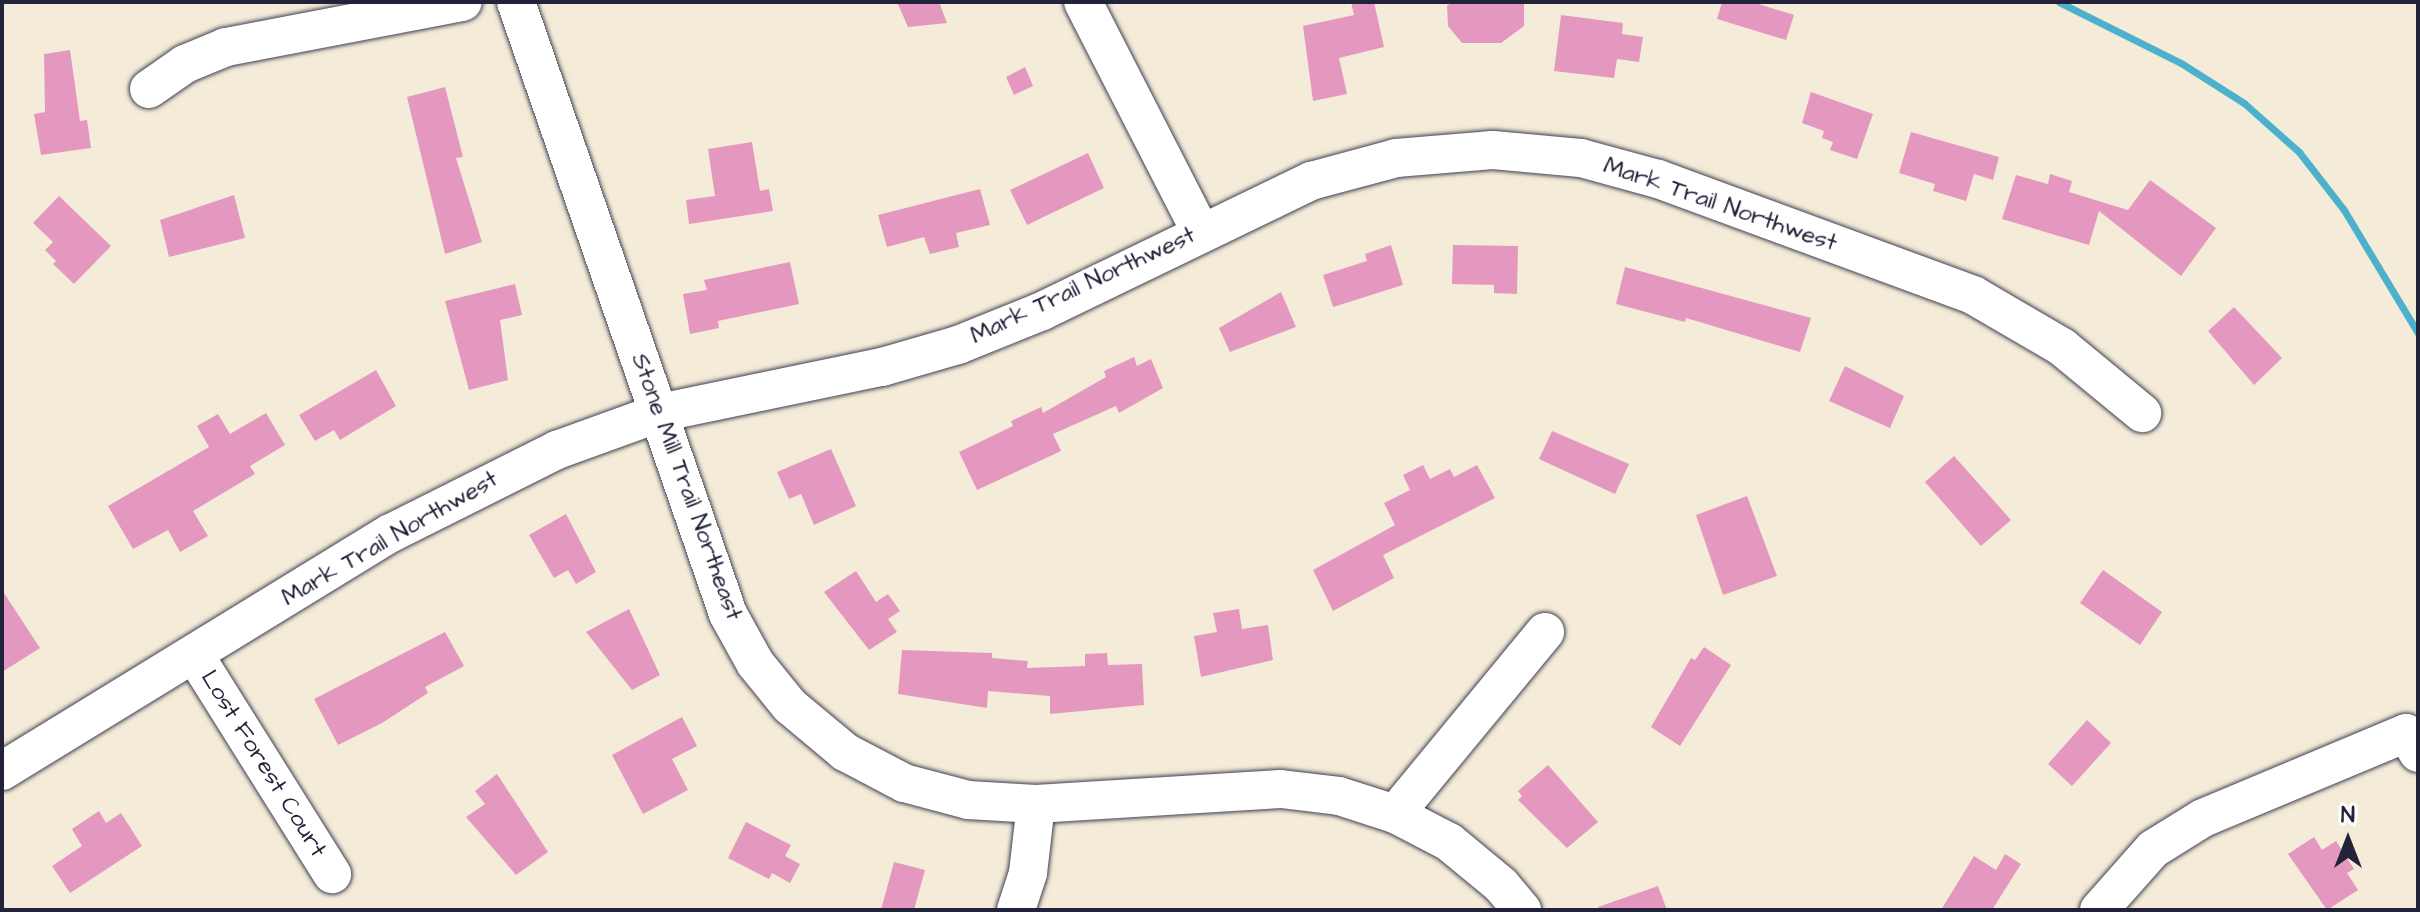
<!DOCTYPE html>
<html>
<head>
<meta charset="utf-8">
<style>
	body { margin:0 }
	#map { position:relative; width:2420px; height:912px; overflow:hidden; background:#f4ecd8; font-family:"Architects Daughter",sans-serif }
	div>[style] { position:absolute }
	.stream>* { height:7px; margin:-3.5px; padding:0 3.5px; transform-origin:3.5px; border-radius:3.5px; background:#4db1cc }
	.building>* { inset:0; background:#e498c0 }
	.roads { filter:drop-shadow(0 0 2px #424053) drop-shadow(0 0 2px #424053) }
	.minor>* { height:38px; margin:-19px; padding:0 19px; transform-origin:19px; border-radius:19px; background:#fff }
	span { translate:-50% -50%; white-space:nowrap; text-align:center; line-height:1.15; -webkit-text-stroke:6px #fff; paint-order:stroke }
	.street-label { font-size:24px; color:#22223b }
	.frame { position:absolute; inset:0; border:4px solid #22223b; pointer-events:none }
	.north { position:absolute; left:2308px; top:800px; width:80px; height:80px; -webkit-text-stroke:6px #fff; paint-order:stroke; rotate:0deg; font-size:22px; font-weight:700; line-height:32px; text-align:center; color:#22223b }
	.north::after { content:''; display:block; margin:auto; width:28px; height:36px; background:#22223b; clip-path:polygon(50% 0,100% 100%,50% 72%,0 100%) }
</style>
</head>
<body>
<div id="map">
	<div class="stream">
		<div style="left:2059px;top:2px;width:136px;rotate:26.6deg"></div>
		<div style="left:2181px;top:63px;width:75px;rotate:32.4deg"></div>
		<div style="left:2244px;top:103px;width:74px;rotate:41.7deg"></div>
		<div style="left:2299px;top:152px;width:73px;rotate:52.2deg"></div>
		<div style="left:2344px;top:210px;width:144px;rotate:59deg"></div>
	</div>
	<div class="building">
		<div style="clip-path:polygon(897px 2px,939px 2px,947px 23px,908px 27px)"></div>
		<div style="clip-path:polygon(1351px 2px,1374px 2px,1384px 47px,1339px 58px,1347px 94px,1313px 101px,1303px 26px,1354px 15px)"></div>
		<div style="clip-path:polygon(1459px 2px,1524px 2px,1524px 26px,1501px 43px,1462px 43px,1448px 26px,1447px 5px)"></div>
		<div style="clip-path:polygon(1722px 2px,1752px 2px,1794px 15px,1786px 40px,1717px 19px)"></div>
		<div style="clip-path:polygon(1561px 15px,1623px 23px,1622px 34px,1643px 37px,1639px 62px,1617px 59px,1614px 78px,1554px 71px)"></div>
		<div style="clip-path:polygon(70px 50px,80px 121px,87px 120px,91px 148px,41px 155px,34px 114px,45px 112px,44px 54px)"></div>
		<div style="clip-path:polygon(1025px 67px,1033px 86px,1014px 95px,1006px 77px)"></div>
		<div style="clip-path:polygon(445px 87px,463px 157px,456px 158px,482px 242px,445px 254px,407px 97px)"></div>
		<div style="clip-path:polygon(1811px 92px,1873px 114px,1857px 159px,1830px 150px,1833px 142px,1822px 138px,1824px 131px,1802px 123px)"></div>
		<div style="clip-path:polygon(1911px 132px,1999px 157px,1993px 180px,1974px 174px,1966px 201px,1933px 191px,1935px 184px,1899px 173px)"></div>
		<div style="clip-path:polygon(752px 142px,760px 191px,769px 189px,773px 211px,689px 224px,686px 200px,715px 196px,708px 149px)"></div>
		<div style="clip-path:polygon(1088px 153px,1104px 188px,1027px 225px,1010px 190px)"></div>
		<div style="clip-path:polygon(2050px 174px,2072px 181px,2069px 192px,2128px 210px,2150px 180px,2216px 228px,2181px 276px,2099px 211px,2089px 245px,2002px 219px,2016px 175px,2048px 184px)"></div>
		<div style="clip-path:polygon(980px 189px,990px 225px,956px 233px,959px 247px,930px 254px,924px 237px,887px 247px,878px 215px)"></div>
		<div style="clip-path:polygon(234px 195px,245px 238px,169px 257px,160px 220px)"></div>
		<div style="clip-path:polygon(59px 196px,111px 246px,74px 284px,53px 264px,56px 261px,45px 250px,53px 242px,33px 223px)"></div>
		<div style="clip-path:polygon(1391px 245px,1403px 285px,1333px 307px,1323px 275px,1367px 261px,1365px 254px)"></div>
		<div style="clip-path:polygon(1453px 245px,1518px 246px,1517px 294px,1494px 293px,1494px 285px,1452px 284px)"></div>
		<div style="clip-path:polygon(790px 262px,799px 304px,718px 321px,719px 328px,690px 334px,683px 294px,707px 290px,704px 280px)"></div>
		<div style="clip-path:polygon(1625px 267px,1811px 318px,1800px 352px,1686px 318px,1685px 322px,1616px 304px)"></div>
		<div style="clip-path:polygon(515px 284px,522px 315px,500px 320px,508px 380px,469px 390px,445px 301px)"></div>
		<div style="clip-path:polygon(1281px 292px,1296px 327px,1230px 352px,1219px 328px)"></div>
		<div style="clip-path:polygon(2234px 307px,2282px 358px,2254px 385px,2208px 331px)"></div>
		<div style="clip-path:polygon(1134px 357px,1137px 366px,1151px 359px,1163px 388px,1119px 413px,1116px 406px,1053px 434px,1061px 451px,977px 490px,959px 452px,1013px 426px,1011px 421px,1041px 407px,1043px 413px,1106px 377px,1104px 371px)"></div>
		<div style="clip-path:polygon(1845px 366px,1904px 396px,1890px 428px,1829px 401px)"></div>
		<div style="clip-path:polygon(376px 370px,396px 406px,340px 440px,334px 430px,315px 441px,299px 415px)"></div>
		<div style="clip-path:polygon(266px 413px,285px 445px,250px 466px,255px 474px,193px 511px,208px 536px,180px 552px,168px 530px,133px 549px,108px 506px,209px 447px,197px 426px,218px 414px,230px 434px)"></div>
		<div style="clip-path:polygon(1552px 431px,1629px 464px,1615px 494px,1539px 459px)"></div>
		<div style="clip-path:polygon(831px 449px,856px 506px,814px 525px,801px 494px,789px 499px,777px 472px)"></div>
		<div style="clip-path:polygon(1954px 456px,2011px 520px,1981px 546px,1925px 482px)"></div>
		<div style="clip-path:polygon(1423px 465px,1430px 479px,1450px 469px,1454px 477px,1477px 465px,1495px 498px,1383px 555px,1394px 578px,1333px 611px,1313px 570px,1395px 525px,1384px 503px,1410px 490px,1403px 475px)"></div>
		<div style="clip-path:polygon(1747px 496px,1777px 576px,1723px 595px,1696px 515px)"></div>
		<div style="clip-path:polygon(566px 514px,596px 572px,576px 584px,568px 570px,554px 578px,529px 535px)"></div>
		<div style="clip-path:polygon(2103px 570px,2162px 612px,2140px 645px,2080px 603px)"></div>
		<div style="clip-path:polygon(856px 571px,876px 602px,888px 594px,900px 611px,888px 619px,897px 632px,869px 650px,824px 592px)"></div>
		<div style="clip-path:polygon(2px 590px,40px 648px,2px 672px)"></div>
		<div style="clip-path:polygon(629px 609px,660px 675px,632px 690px,586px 632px)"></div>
		<div style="clip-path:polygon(1239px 609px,1242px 629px,1268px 625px,1273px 660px,1201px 677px,1194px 636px,1217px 632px,1213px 613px)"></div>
		<div style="clip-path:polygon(445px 632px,464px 666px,425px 687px,428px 693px,382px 723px,338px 745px,314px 699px)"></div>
		<div style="clip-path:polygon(1704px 647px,1731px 665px,1680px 746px,1651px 727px,1691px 658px,1695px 660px)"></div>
		<div style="clip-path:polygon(902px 650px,992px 653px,992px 658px,1028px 661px,1027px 668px,1085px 666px,1085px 654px,1107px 653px,1108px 665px,1142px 664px,1144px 705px,1050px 714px,1050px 696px,988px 691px,987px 708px,898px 694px)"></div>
		<div style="clip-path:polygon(682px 717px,697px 746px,672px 759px,688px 790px,643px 814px,612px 755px)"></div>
		<div style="clip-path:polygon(2087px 720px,2111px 743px,2072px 786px,2048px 764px)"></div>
		<div style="clip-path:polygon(1548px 765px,1598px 822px,1567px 848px,1518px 800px,1522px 796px,1518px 791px)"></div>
		<div style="clip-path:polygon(497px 774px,548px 852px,516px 875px,466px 817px,485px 804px,475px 791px)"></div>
		<div style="clip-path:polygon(99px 811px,106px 823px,121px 813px,142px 846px,70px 893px,52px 866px,82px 846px,72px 829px)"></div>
		<div style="clip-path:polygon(746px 822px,791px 845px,785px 856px,800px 864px,790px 883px,772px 873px,769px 879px,728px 858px)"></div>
		<div style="clip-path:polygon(2314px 837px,2322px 850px,2336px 841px,2354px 869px,2347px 873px,2358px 890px,2327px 910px,2288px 854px)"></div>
		<div style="clip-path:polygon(2005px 854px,2021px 864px,1992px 910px,1941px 910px,1974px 856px,1996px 870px)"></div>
		<div style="clip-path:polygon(894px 862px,925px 870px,914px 910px,881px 910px)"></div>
		<div style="clip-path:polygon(1658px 886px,1667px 910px,1599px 910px,1598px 907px)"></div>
	</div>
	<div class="roads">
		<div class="minor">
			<div style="left:516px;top:2px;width:648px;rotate:70.89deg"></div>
			<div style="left:728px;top:614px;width:56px;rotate:61.1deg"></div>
			<div style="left:755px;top:663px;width:55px;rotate:50.9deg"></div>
			<div style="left:790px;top:706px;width:72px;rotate:39.9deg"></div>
			<div style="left:845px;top:752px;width:67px;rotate:27.7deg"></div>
			<div style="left:904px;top:783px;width:66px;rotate:14.9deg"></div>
			<div style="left:968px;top:800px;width:68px;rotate:3.4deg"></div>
			<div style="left:1036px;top:804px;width:245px;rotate:-3.5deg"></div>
			<div style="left:1281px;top:789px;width:58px;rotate:6.9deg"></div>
			<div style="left:1339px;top:796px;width:59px;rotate:17.8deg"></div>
			<div style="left:1395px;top:814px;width:61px;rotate:27.4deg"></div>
			<div style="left:1449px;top:842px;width:67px;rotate:39.6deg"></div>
			<div style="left:1501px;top:885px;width:33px;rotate:50deg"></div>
			<div style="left:1083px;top:2px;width:257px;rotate:62.9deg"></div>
			<div style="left:149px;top:89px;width:44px;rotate:-34.8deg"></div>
			<div style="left:185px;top:64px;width:44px;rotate:-22.5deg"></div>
			<div style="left:226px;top:47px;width:241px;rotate:-10.8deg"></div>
			<div style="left:194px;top:654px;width:260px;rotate:57.9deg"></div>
			<div style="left:2px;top:771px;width:456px;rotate:-31.5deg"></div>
			<div style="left:391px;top:533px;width:186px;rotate:-26.6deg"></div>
			<div style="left:557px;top:450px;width:109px;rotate:-19.9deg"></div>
			<div style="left:659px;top:413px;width:228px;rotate:-11.7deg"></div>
			<div style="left:882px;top:367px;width:79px;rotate:-16.1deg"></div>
			<div style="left:958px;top:345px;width:91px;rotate:-22deg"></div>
			<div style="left:1042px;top:311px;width:299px;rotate:-25.8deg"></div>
			<div style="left:1311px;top:181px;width:88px;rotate:-15.1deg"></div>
			<div style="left:1396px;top:158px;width:97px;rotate:-4.7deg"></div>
			<div style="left:1493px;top:150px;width:88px;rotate:5.2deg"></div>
			<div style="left:1581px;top:158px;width:80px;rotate:15.3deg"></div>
			<div style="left:1658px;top:179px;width:336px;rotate:20.2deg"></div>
			<div style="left:1973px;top:295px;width:103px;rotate:30.3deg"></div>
			<div style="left:2062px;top:347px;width:104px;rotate:39.5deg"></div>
			<div style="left:1395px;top:814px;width:236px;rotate:-50.5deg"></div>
			<div style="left:1016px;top:910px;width:39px;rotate:-72deg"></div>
			<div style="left:1028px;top:873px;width:69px;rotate:-83.4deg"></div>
			<div style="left:2099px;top:910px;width:81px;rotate:-48.5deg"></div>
			<div style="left:2153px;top:849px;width:59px;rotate:-31.8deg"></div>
			<div style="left:2203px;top:818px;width:220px;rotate:-22.7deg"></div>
			<div style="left:2406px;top:733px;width:23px;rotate:59deg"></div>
		</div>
	</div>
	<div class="street-label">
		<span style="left:1720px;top:205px;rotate:19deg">Mark Trail Northwest</span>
		<span style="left:1083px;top:286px;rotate:-25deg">Mark Trail Northwest</span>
		<span style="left:686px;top:487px;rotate:70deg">Stone Mill Trail Northeast</span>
		<span style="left:390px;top:539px;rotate:-30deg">Mark Trail Northwest</span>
		<span style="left:263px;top:764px;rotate:58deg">Lost Forest Court</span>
	</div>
	<div class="frame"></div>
	<div class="north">N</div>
</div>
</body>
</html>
